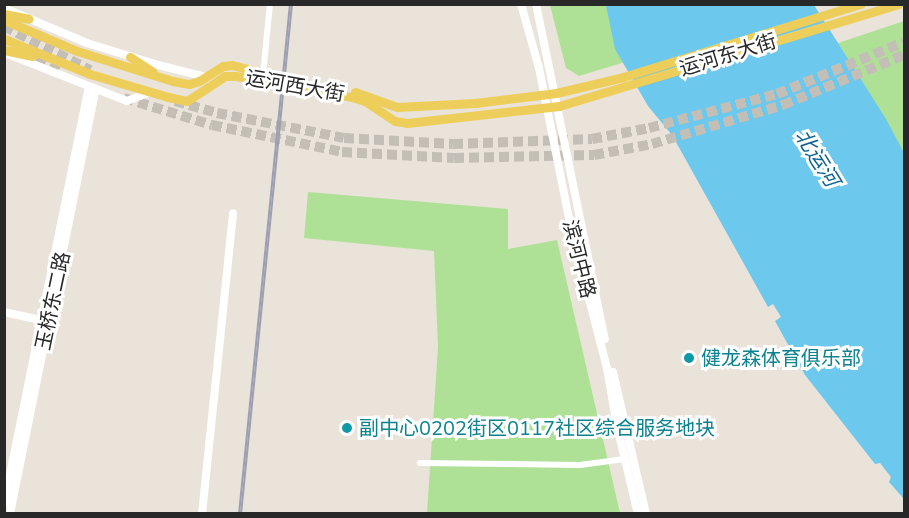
<!DOCTYPE html>
<html>
<head>
<meta charset="utf-8">
<style>
	body { margin:0 }
	#map { position:relative; width:909px; height:518px; overflow:hidden; background:#eae3d9; font-family:"Nunito Sans","Noto Sans SC",sans-serif }
	div>[style] { position:absolute }
	.green>* { inset:0; background:#aee195 }
	.water>* { inset:0; background:#6cc8ec }
	.highway-tunnel>* { height:10px; margin-top:-5px; transform-origin:0; background:repeating-linear-gradient(90deg,#c3beb6 0 10px,transparent 0 15px) }
	.street>* { height:6px; margin:-3px; padding:0 3px; transform-origin:3px; border-radius:3px; background:#fff }
	.secondary>* { height:8px; margin:-4px; padding:0 4px; transform-origin:4px; border-radius:4px; background:#fff }
	.primary>* { height:9px; margin:-4.5px; padding:0 4.5px; transform-origin:4.5px; border-radius:4.5px; background:#eece5a }
	.rail>* { height:4px; margin-top:-2px; transform-origin:0; background:repeating-linear-gradient(90deg,#fff 0 4.5px,#9c9fb2 0 9px); box-sizing:border-box; border-block:2px solid #9c9fb2 }
	.dots>* { width:16px; height:16px; translate:-50% -50%; box-sizing:border-box; border:3px solid #fff; border-radius:50% }
	span { translate:-50% -50%; white-space:nowrap; text-align:center; line-height:1.15; -webkit-text-stroke:6px #fff; paint-order:stroke }
	.street-label { font-size:20px; color:#282828 }
	.culture-label { font-size:20px; color:#0d838f }
	.left { translate:0 -50%; text-align:left }
	.water-label { font-size:21px; color:#0f6494; font-style:italic }
	.frame { position:absolute; inset:0; border:6px solid #282828; pointer-events:none }
</style>
</head>
<body>
<div id="map">
	<div class="green">
		<div style="clip-path:polygon(550px 5px,811px 5px,579px 76px,566px 68px)"></div>
		<div style="clip-path:polygon(904px 21px,904px 153px,838px 43px)"></div>
		<div style="clip-path:polygon(308px 192px,508px 209px,508px 249px,557px 240px,620px 513px,427px 513px,438px 347px,434px 251px,304px 238px)"></div>
	</div>
	<div class="water">
		<div style="clip-path:polygon(606px 5px,814px 5px,886px 119px,904px 153px,904px 499px,889px 482px,891px 477px,880px 463px,875px 464px,805px 375px,775px 321px,781px 317px,773px 304px,768px 307px,672px 135px,648px 106px,615px 49px)"></div>
	</div>
	<div class="highway-tunnel">
		<div style="left:4px;top:26px;width:97px;rotate:27.1deg"></div>
		<div style="left:23px;top:52px;width:42px;rotate:28.4deg"></div>
		<div style="left:124px;top:98px;width:92px;rotate:17.1deg"></div>
		<div style="left:212px;top:125px;width:133px;rotate:11.7deg"></div>
		<div style="left:342px;top:152px;width:112px;rotate:3.1deg"></div>
		<div style="left:454px;top:158px;width:140px;rotate:-1.2deg"></div>
		<div style="left:594px;top:155px;width:59px;rotate:-10.7deg"></div>
		<div style="left:652px;top:144px;width:137px;rotate:-16.6deg"></div>
		<div style="left:783px;top:105px;width:131px;rotate:-22.5deg"></div>
		<div style="left:175px;top:101px;width:44px;rotate:15.9deg"></div>
		<div style="left:217px;top:113px;width:129px;rotate:11.1deg"></div>
		<div style="left:344px;top:138px;width:109px;rotate:3.2deg"></div>
		<div style="left:453px;top:144px;width:139px;rotate:-2.1deg"></div>
		<div style="left:592px;top:139px;width:58px;rotate:-10.9deg"></div>
		<div style="left:649px;top:128px;width:132px;rotate:-14.9deg"></div>
		<div style="left:777px;top:94px;width:137px;rotate:-22.3deg"></div>
	</div>
	<div class="street">
		<div style="left:263px;top:75px;width:71px;rotate:-84.4deg"></div>
		<div style="left:420px;top:463px;width:160px;rotate:0.7deg"></div>
		<div style="left:580px;top:465px;width:45px;rotate:-7.6deg"></div>
	</div>
	<div class="secondary">
		<div style="left:521px;top:4px;width:66px;rotate:74.3deg"></div>
		<div style="left:539px;top:68px;width:168px;rotate:78.7deg"></div>
		<div style="left:572px;top:233px;width:139px;rotate:75.5deg"></div>
		<div style="left:607px;top:368px;width:59px;rotate:80.2deg"></div>
		<div style="left:617px;top:426px;width:90px;rotate:76.6deg"></div>
		<div style="left:536px;top:4px;width:342px;rotate:78.4deg"></div>
		<div style="left:4px;top:8px;width:90px;rotate:22.9deg"></div>
		<div style="left:87px;top:43px;width:74px;rotate:17.2deg"></div>
		<div style="left:158px;top:65px;width:49px;rotate:14deg"></div>
		<div style="left:5px;top:53px;width:131px;rotate:21.5deg"></div>
		<div style="left:127px;top:101px;width:25px;rotate:-21deg"></div>
		<div style="left:4px;top:312px;width:42px;rotate:12.4deg"></div>
		<div style="left:613px;top:372px;width:146px;rotate:76.9deg"></div>
		<div style="left:4px;top:504px;width:426px;rotate:-78.5deg"></div>
		<div style="left:10px;top:514px;width:434px;rotate:-78.6deg"></div>
		<div style="left:202px;top:514px;width:302px;rotate:-84.1deg"></div>
	</div>
	<div class="primary">
		<div style="left:4px;top:14px;width:25px;rotate:11deg"></div>
		<div style="left:4px;top:20px;width:79px;rotate:23deg"></div>
		<div style="left:77px;top:51px;width:101px;rotate:17.4deg"></div>
		<div style="left:173px;top:81px;width:16px;rotate:11deg"></div>
		<div style="left:189px;top:84px;width:10px;rotate:-17deg"></div>
		<div style="left:199px;top:81px;width:28px;rotate:-32deg"></div>
		<div style="left:223px;top:66px;width:9px;rotate:-6deg"></div>
		<div style="left:232px;top:65px;width:61px;rotate:14.3deg"></div>
		<div style="left:4px;top:39px;width:93px;rotate:22.1deg"></div>
		<div style="left:90px;top:74px;width:81px;rotate:16.4deg"></div>
		<div style="left:168px;top:97px;width:19px;rotate:12deg"></div>
		<div style="left:187px;top:101px;width:45px;rotate:-33.3deg"></div>
		<div style="left:225px;top:76px;width:11px"></div>
		<div style="left:236px;top:76px;width:118px;rotate:10.3deg"></div>
		<div style="left:352px;top:97px;width:14px;rotate:17deg"></div>
		<div style="left:365px;top:101px;width:36px;rotate:34deg"></div>
		<div style="left:395px;top:121px;width:12px;rotate:9deg"></div>
		<div style="left:407px;top:123px;width:153px;rotate:-6.4deg"></div>
		<div style="left:559px;top:106px;width:354px;rotate:-16.7deg"></div>
		<div style="left:4px;top:50px;width:29px;rotate:12deg"></div>
		<div style="left:130px;top:57px;width:27px;rotate:33deg"></div>
		<div style="left:355px;top:92px;width:45px;rotate:19.7deg"></div>
		<div style="left:397px;top:107px;width:78px;rotate:-2.9deg"></div>
		<div style="left:475px;top:103px;width:82px;rotate:-7deg"></div>
		<div style="left:556px;top:93px;width:69px;rotate:-13.4deg"></div>
		<div style="left:623px;top:77px;width:249px;rotate:-17.1deg"></div>
	</div>
	<div class="rail">
		<div style="left:240px;top:514px;width:513px;rotate:-84.29deg"></div>
	</div>
	<div class="dots">
		<div style="left:689px;top:358px;background:#0f9aa8"></div>
		<div style="left:347px;top:428px;background:#0f9aa8"></div>
	</div>
	<div class="street-label">
		<span style="left:728px;top:55px;rotate:-17deg">运河东大街</span>
		<span style="left:295px;top:86px;rotate:10deg">运河西大街</span>
		<span style="left:579px;top:259px;rotate:76deg">滨河中路</span>
		<span style="left:53px;top:301px;rotate:-78deg">玉桥东二路</span>
	</div>
	<div class="culture-label">
		<span class="left" style="left:701px;top:358px">健龙森体育俱乐部</span>
		<span class="left" style="left:359px;top:428px">副中心0202街区0117社区综合服务地块</span>
	</div>
	<div class="water-label">
		<span style="left:817px;top:158px;rotate:58deg">北运河</span>
	</div>
	<div class="frame"></div>
</div>
</body>
</html>
